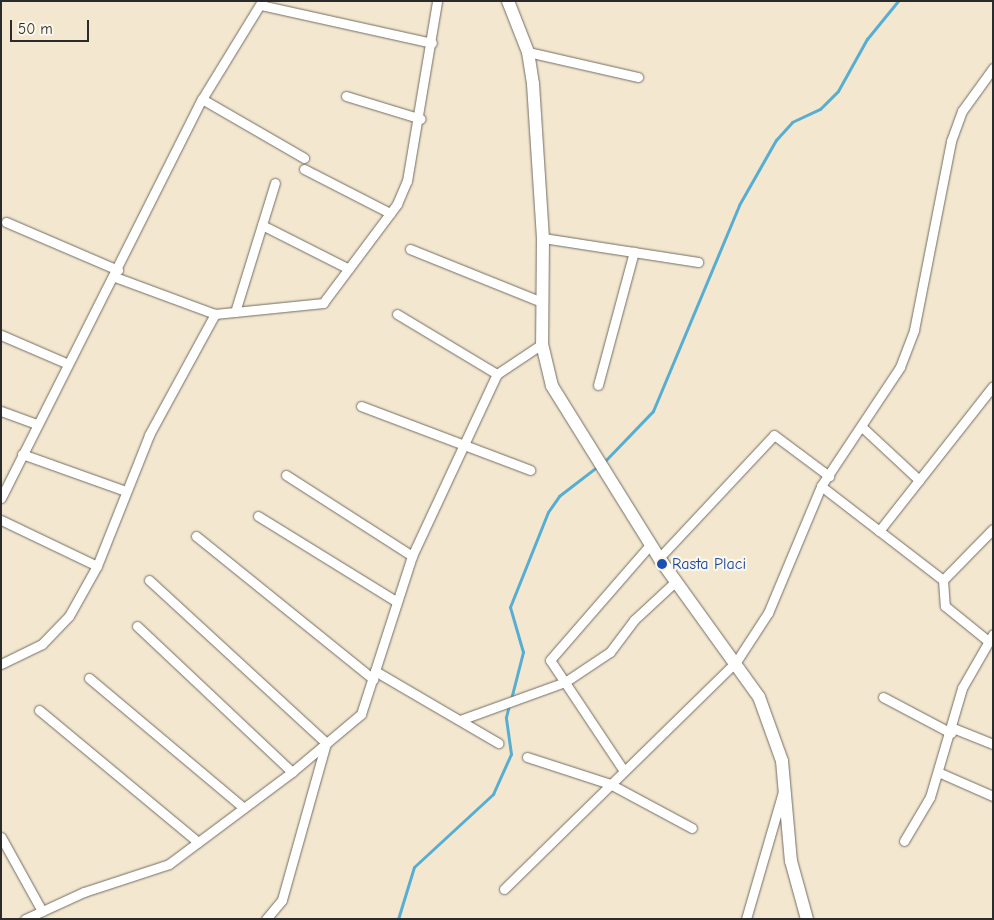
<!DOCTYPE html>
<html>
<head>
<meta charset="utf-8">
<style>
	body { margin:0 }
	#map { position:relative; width:994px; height:920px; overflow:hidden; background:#f4e7cf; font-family:"Comic Neue",sans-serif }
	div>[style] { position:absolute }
	.stream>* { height:3px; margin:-1.5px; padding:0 1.5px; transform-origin:1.5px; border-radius:1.5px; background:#56aed3 }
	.roads { filter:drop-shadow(0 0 1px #716d64) drop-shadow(0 0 1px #716d64) }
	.street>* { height:9px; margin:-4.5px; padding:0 4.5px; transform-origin:4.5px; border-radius:4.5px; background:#fff }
	.secondary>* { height:12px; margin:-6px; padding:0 6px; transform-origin:6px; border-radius:6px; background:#fff }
	.dots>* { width:14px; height:14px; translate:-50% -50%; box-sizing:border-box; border:2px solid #fbf7ec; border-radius:50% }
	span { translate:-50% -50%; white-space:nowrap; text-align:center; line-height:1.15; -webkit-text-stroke:4.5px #fbf7ec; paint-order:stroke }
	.transit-label { font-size:16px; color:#164399 }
	.left { translate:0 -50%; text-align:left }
	.frame { position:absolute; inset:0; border:2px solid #2b2b2b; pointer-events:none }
	.scale { position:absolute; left:10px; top:20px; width:79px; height:22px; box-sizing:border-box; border:2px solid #2b2b2b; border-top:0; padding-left:6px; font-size:15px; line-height:18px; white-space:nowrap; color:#2b2b2b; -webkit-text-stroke:4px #fbf7ec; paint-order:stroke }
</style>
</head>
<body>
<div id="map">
	<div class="stream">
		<div style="left:603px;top:463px;width:72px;rotate:-46.1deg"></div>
		<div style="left:653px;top:411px;width:223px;rotate:-67.3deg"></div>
		<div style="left:739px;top:205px;width:75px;rotate:-60.4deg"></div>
		<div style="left:776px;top:140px;width:24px;rotate:-48deg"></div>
		<div style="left:792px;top:122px;width:31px;rotate:-25deg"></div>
		<div style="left:820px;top:109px;width:25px;rotate:-45deg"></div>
		<div style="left:838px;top:91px;width:60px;rotate:-60.9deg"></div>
		<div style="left:867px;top:39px;width:49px;rotate:-50.8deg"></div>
		<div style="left:511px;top:699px;width:49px;rotate:-75.7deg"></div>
		<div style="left:523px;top:652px;width:47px;rotate:-106.1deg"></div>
		<div style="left:510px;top:607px;width:102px;rotate:-68.2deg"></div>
		<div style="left:548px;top:512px;width:19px;rotate:-55deg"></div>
		<div style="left:559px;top:496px;width:49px;rotate:-37.6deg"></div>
		<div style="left:398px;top:919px;width:54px;rotate:-72.9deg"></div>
		<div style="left:414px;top:867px;width:108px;rotate:-42.7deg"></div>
		<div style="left:493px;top:794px;width:44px;rotate:-65.8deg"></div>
		<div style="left:511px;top:754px;width:37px;rotate:-98deg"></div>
		<div style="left:506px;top:717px;width:12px;rotate:-76deg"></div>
	</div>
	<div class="roads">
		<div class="street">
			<div style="left:261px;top:5px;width:175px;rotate:12.5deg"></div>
			<div style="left:528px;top:52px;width:113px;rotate:12.8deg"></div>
			<div style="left:346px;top:96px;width:78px;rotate:17deg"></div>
			<div style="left:202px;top:99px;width:118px;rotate:30deg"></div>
			<div style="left:304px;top:169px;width:97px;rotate:27.1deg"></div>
			<div style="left:6px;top:222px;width:122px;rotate:23.2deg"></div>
			<div style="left:262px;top:225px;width:97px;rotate:26.8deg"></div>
			<div style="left:543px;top:238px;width:157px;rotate:8.8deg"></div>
			<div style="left:410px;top:249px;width:142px;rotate:21.9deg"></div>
			<div style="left:115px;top:277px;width:107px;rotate:20.3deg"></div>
			<div style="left:215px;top:314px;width:109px;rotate:-5.8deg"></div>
			<div style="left:323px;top:303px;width:124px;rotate:-53.2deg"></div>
			<div style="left:397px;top:204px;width:25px;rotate:-67deg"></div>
			<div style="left:407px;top:181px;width:182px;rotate:-80.5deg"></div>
			<div style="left:235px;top:312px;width:135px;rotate:-72.8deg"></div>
			<div style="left:397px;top:314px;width:117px;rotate:31deg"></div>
			<div style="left:1px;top:335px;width:73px;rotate:23.4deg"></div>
			<div style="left:598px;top:385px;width:138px;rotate:-74.9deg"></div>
			<div style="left:361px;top:406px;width:181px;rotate:20.7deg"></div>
			<div style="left:1px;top:411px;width:37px;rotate:20deg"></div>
			<div style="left:862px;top:427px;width:78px;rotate:42.9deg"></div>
			<div style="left:22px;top:454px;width:110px;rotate:19.6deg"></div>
			<div style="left:286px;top:475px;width:150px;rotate:32.7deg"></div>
			<div style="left:821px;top:486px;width:154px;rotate:37.6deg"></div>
			<div style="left:943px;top:580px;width:26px;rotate:86deg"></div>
			<div style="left:945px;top:606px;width:54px;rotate:39deg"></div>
			<div style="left:1px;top:498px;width:447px;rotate:-63.3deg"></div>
			<div style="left:202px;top:99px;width:115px;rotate:-58.5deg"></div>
			<div style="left:258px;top:516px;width:163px;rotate:31.7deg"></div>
			<div style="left:1px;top:520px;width:106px;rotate:25.6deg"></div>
			<div style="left:879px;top:531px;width:184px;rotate:-51.8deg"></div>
			<div style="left:196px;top:536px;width:228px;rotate:38.9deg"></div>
			<div style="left:659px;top:558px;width:168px;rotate:-46.9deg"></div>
			<div style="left:774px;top:435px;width:69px;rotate:36.7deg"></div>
			<div style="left:149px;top:580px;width:241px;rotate:42.6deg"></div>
			<div style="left:326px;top:743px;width:163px;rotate:105.7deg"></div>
			<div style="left:282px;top:900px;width:25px;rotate:130deg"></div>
			<div style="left:943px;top:580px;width:71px;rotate:-45.6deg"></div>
			<div style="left:137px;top:626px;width:213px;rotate:43.3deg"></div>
			<div style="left:1px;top:664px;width:46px;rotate:-26deg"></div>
			<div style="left:42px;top:644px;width:39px;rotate:-46deg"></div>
			<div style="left:69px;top:616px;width:57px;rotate:-60.8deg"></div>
			<div style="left:97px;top:566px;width:141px;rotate:-68.3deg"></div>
			<div style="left:149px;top:435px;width:138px;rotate:-61.4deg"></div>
			<div style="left:375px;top:671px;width:143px;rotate:30.3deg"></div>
			<div style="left:89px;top:678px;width:202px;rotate:40deg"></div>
			<div style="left:883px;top:697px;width:77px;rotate:27.9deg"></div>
			<div style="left:39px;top:710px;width:207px;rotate:39.7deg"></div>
			<div style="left:460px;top:720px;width:112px;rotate:-19.9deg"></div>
			<div style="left:565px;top:682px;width:54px;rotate:-33.7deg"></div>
			<div style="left:610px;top:652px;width:40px;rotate:-53deg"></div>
			<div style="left:634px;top:620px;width:57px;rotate:-42.9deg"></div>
			<div style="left:953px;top:728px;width:43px;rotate:21.8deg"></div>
			<div style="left:527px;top:757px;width:87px;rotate:18deg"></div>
			<div style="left:610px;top:784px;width:93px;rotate:28.2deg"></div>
			<div style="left:624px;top:771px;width:133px;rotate:-123.7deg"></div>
			<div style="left:550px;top:660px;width:152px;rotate:-49deg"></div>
			<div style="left:938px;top:772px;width:60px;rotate:23.6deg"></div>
			<div style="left:1px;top:837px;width:85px;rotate:61deg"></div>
			<div style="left:904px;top:841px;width:51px;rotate:-59.4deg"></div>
			<div style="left:930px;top:797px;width:114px;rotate:-73.6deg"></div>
			<div style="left:962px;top:688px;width:62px;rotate:-60.1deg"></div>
			<div style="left:504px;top:889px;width:325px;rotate:-44.4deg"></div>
			<div style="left:736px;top:662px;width:59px;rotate:-56.9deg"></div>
			<div style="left:768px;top:613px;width:138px;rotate:-67.3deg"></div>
			<div style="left:821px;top:486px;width:143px;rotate:-56.4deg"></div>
			<div style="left:900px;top:367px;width:40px;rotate:-69deg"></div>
			<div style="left:914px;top:330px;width:193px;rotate:-78.9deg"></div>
			<div style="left:951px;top:141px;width:32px;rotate:-70deg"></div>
			<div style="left:962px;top:111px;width:53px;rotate:-54.2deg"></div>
			<div style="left:25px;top:919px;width:65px;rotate:-24.6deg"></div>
			<div style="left:84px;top:892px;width:89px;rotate:-18.2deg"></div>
			<div style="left:169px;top:864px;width:154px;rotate:-36.8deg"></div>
			<div style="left:292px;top:772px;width:90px;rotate:-40deg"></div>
			<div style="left:361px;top:714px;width:166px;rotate:-72.1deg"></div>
			<div style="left:412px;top:556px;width:201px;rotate:-65deg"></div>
			<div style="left:497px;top:374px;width:54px;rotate:-33.7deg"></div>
			<div style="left:746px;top:919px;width:136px;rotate:-73.8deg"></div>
		</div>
		<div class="secondary">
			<div style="left:508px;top:1px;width:55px;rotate:68.6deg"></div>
			<div style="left:528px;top:52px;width:32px;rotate:81deg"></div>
			<div style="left:533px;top:84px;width:154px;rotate:86.3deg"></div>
			<div style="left:543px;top:238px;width:106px;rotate:90.5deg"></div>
			<div style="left:542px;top:344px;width:43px;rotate:76.6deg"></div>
			<div style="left:552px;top:386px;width:203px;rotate:58.1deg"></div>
			<div style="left:659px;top:558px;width:171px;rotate:54.3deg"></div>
			<div style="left:759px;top:697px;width:68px;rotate:70.2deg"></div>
			<div style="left:782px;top:761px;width:100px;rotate:84.9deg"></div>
			<div style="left:791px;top:861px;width:60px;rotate:74.6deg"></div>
		</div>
	</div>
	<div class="dots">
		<div style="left:662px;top:564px;background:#1a4fb4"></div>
	</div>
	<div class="transit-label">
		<span class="left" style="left:672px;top:564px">Rasta Placi</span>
	</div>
	<div class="frame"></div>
	<div class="scale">50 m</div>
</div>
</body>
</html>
